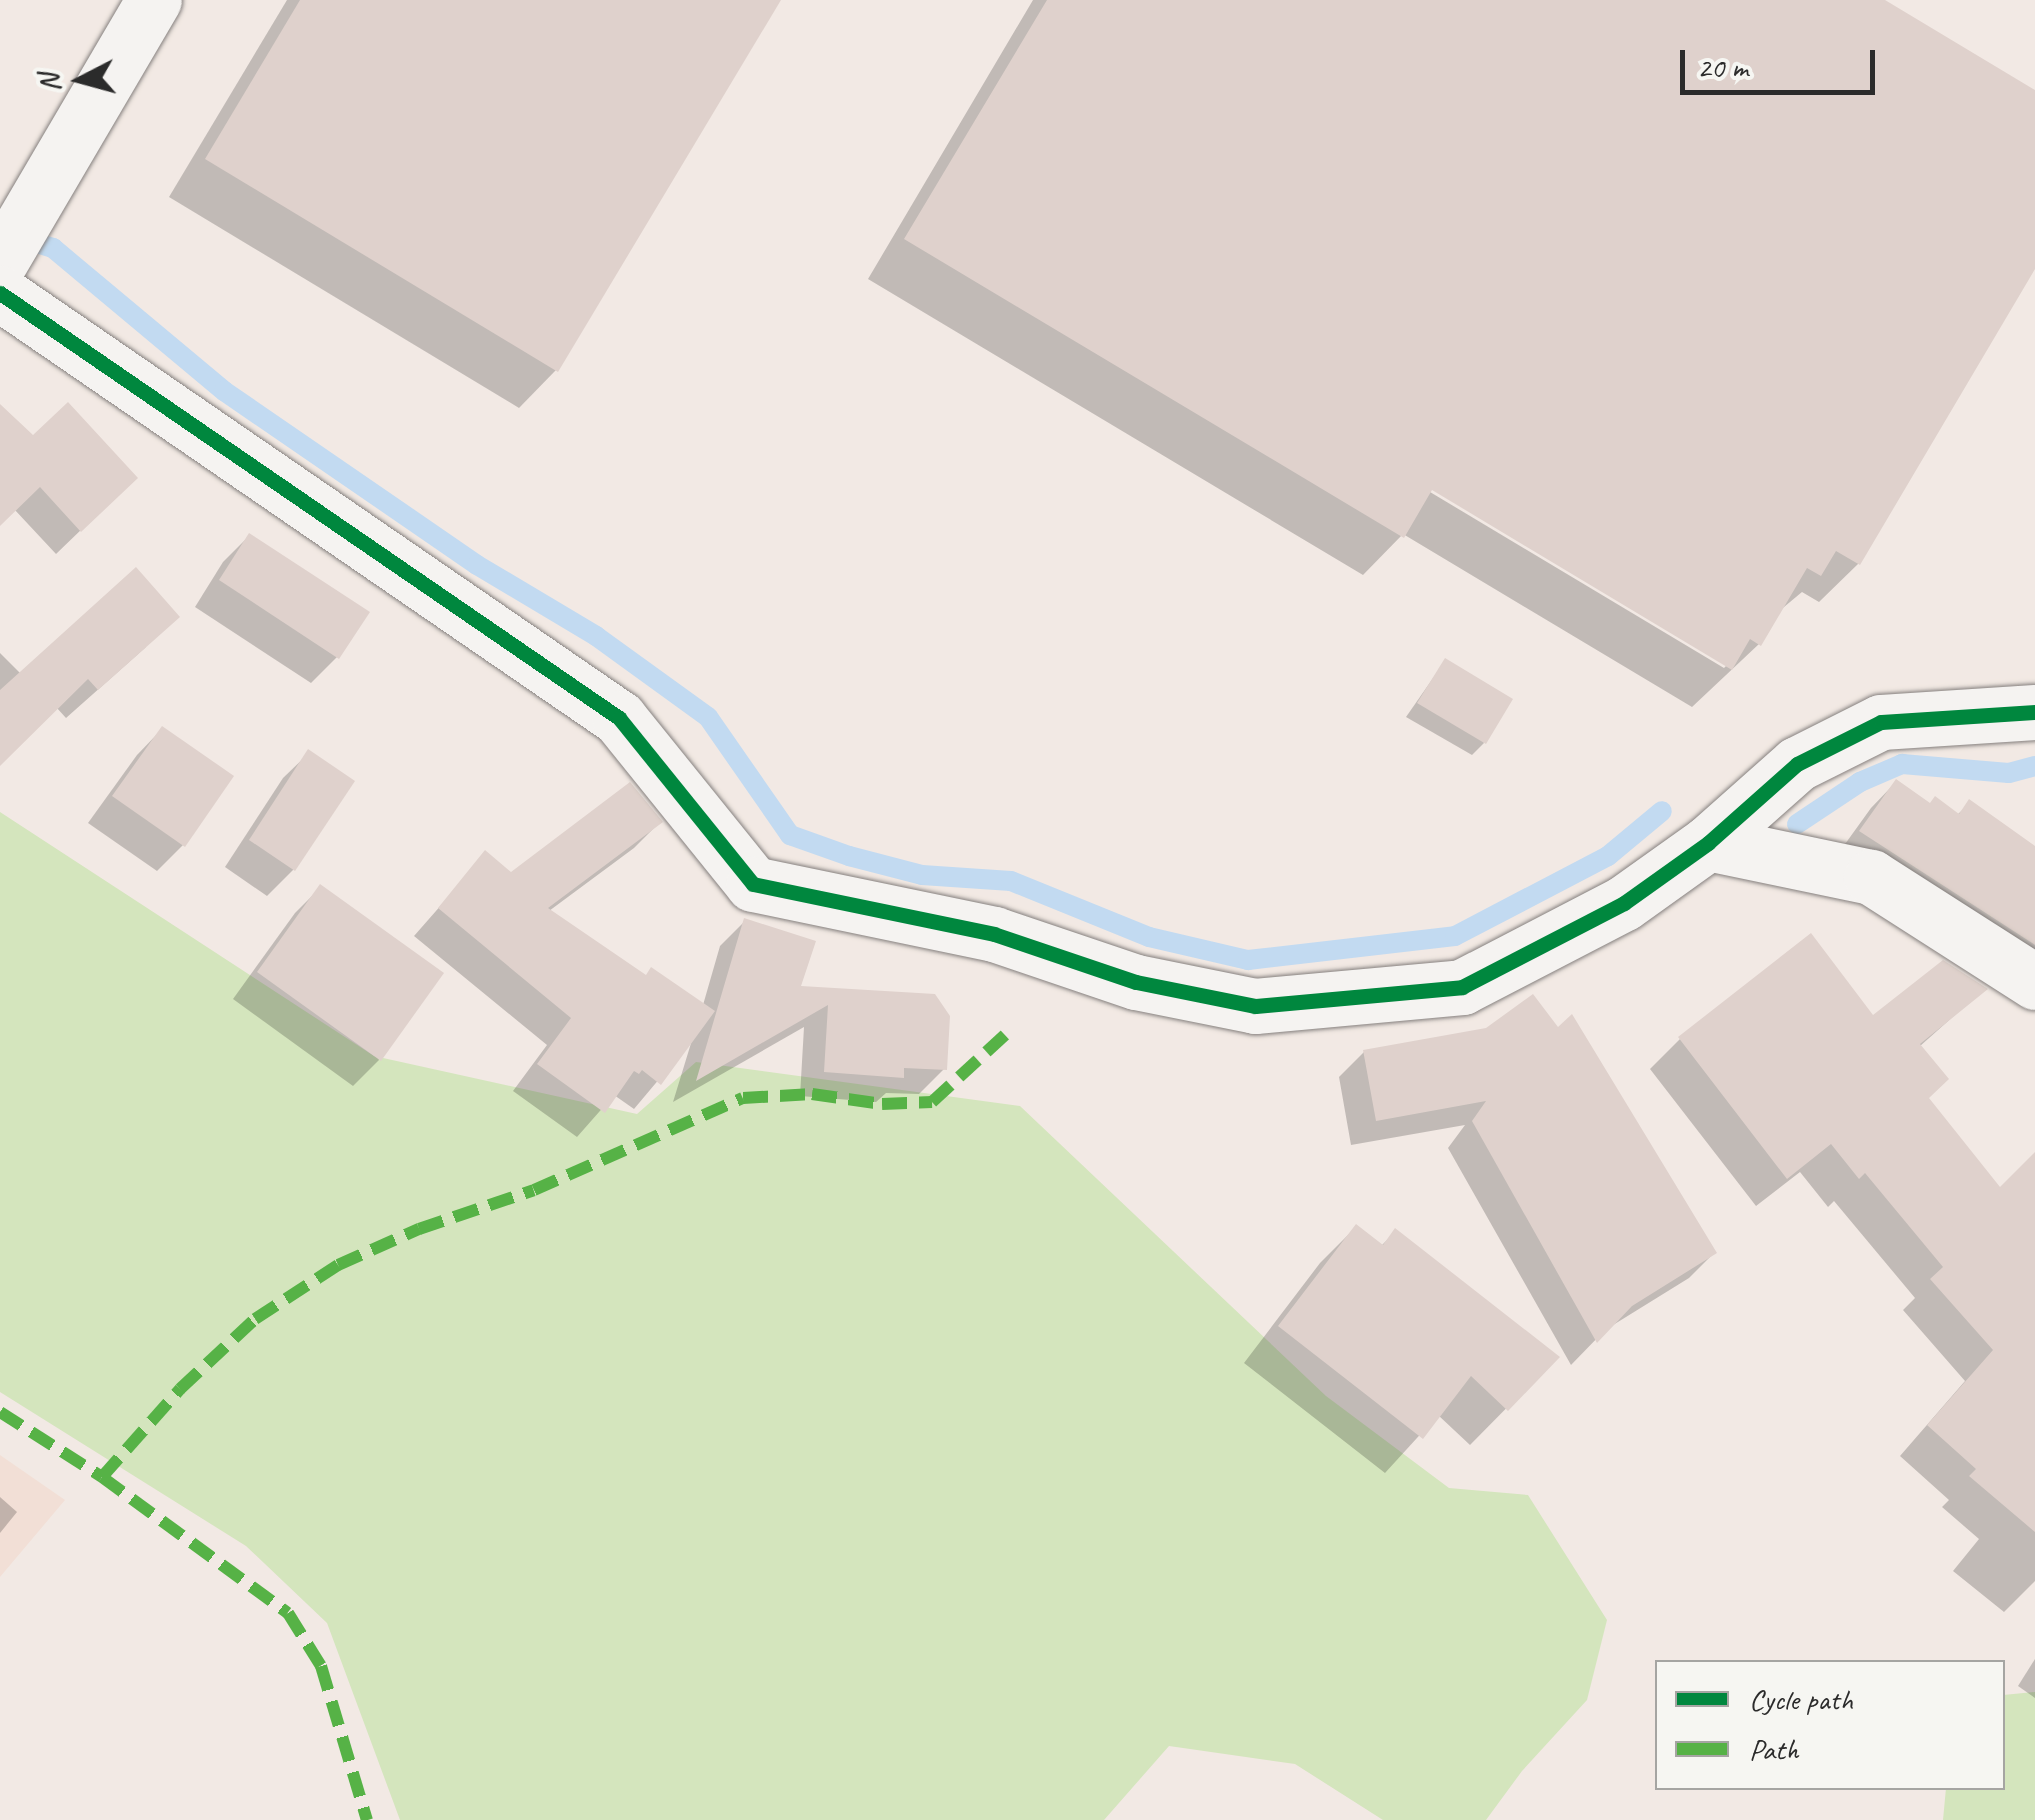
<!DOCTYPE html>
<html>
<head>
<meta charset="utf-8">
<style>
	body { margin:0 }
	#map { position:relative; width:2035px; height:1820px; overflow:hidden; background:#f2e9e4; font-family:Caveat,sans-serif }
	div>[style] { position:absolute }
	.built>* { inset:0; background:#f2dfd6 }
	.green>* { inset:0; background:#d4e5bd }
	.shadow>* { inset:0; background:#0003 }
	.stream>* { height:20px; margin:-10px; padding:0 10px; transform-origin:10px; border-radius:10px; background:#c2daf1 }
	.building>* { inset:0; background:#dfd1cc }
	.roads { filter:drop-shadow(0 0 2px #85807e) drop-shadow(0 0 2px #85807e) }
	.minor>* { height:55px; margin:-27.5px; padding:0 27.5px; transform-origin:27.5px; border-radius:27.5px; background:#f5f3f1 }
	.quiet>* { height:12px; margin-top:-6px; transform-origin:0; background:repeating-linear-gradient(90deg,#56b246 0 25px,transparent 0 37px) }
	.cycleway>* { height:15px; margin:-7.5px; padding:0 7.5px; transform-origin:7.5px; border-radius:7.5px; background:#00873e }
	span { translate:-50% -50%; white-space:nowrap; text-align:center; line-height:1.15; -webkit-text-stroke:8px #f6f6f2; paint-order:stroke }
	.legend { position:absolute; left:1655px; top:1660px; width:350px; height:130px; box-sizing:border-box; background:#f6f6f2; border:2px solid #a5a5a2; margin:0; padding:12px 18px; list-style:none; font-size:30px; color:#2b2b2b }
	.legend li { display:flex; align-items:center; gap:20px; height:50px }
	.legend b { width:50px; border:2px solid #a5a5a2 }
	.north { position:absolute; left:30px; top:30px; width:100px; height:100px; -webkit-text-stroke:8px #f6f6f2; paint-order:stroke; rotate:264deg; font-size:28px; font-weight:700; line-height:40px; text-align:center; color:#2b2b2b }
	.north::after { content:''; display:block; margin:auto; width:35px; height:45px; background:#2b2b2b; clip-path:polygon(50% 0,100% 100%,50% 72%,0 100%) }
	.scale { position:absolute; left:1680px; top:50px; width:195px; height:45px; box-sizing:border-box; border:5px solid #2b2b2b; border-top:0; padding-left:12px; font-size:30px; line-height:35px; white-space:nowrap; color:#2b2b2b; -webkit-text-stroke:8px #f6f6f2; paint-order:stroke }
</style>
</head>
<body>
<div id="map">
	<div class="built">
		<div style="clip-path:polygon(0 1455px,65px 1500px,0 1577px)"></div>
	</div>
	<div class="green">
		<div style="clip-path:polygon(0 812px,374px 1056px,637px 1114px,696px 1062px,1020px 1106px,1326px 1396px,1449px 1488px,1528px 1495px,1607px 1620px,1587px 1700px,1522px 1771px,1486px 1820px,1383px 1820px,1295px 1764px,1169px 1746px,1104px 1820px,400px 1820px,327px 1623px,246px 1546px,0 1392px)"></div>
		<div style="clip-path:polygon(2035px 1692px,2035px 1820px,1943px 1820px,1946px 1788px,2002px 1788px,2003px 1695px)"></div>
	</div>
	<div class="shadow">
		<div style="clip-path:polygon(287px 0,778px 0,556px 370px,519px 408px,169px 197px)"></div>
		<div style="clip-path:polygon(evenodd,1033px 0,1880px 0,2035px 93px,2035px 264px,1858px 564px,1819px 602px,1802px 592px,1778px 612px,1759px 644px,1692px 707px,1403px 534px,1363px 575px,868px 279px,1033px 0,1423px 482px,1728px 664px,1724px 668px,1420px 486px,1423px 482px)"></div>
		<div style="clip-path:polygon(0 408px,111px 501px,56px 554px,14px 509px,0 523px)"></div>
		<div style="clip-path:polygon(249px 536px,337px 657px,311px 683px,195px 607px,223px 562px)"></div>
		<div style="clip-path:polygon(146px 647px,66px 718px,56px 707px,0 763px,0 653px,21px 674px)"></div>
		<div style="clip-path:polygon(1445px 661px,1484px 743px,1472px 755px,1406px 717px)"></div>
		<div style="clip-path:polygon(162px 729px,183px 845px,157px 871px,88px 823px,137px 755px)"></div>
		<div style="clip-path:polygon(309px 753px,293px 870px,267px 896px,225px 867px,283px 778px)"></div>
		<div style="clip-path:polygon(1896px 782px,1929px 805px,1957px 815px,1970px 803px,2035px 849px,2035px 990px,1835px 858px,1871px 808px)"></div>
		<div style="clip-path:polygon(660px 822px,634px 848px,549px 911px,645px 977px,703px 1005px,720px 946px,745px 921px,798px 989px,934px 997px,944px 1069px,919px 1094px,886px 1093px,876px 1102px,800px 1096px,804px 1027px,673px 1102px,692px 1040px,634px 1109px,614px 1095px,577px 1137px,513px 1091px,547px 1045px,414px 936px,486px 854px,511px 875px)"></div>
		<div style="clip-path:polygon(321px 887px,379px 1060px,353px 1086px,233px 999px,295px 913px)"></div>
		<div style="clip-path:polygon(1984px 989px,1919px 1047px,1926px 1098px,1999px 1191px,2035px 1155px,2035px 1581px,2004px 1612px,1953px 1571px,1979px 1539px,1942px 1507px,1949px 1500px,1900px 1456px,1965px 1381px,1903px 1310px,1915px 1298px,1834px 1201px,1828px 1207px,1800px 1172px,1756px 1206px,1650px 1069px,1680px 1039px,1873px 1019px)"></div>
		<div style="clip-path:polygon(1487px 1031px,1714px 1253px,1689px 1278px,1605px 1330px,1571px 1365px,1448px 1148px,1465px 1125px,1351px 1145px,1339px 1077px,1364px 1052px)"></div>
		<div style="clip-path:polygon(1356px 1227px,1381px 1246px,1396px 1231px,1556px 1358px,1470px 1445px,1438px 1415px,1385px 1473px,1244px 1363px,1320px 1263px)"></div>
		<div style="clip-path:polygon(0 1497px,17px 1512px,0 1533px)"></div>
		<div style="clip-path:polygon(2035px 1659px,2035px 1698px,2018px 1686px)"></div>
	</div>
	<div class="stream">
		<div style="left:17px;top:237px;width:38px;rotate:17deg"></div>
		<div style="left:53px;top:248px;width:223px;rotate:39.9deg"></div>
		<div style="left:224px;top:391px;width:307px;rotate:34.5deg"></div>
		<div style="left:477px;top:565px;width:139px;rotate:30.8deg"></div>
		<div style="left:596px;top:636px;width:138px;rotate:35.9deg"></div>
		<div style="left:708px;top:717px;width:144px;rotate:55.2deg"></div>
		<div style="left:790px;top:835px;width:63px;rotate:19.6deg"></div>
		<div style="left:849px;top:856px;width:75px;rotate:14.6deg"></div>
		<div style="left:922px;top:875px;width:89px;rotate:3.9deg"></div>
		<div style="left:1011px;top:881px;width:149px;rotate:22.1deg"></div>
		<div style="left:1149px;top:937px;width:102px;rotate:13.1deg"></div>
		<div style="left:1248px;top:960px;width:208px;rotate:-6.6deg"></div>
		<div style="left:1455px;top:936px;width:173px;rotate:-27.6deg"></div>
		<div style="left:1608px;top:856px;width:70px;rotate:-39.8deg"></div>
		<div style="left:1797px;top:824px;width:76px;rotate:-33.7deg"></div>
		<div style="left:1860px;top:782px;width:46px;rotate:-23.2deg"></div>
		<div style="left:1902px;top:764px;width:107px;rotate:4.8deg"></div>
		<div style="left:2009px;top:773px;width:27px;rotate:-15deg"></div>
	</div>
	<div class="building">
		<div style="clip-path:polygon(300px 0,781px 0,558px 372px,205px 159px)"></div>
		<div style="clip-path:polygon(1047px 0,1885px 0,2035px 90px,2035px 269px,1860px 565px,1836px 551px,1821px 576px,1807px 568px,1761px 646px,1750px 639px,1732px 670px,1432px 490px,1404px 538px,904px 239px)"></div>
		<div style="clip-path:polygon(68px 402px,138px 478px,81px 532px,40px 487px,0 526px,0 404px,33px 435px)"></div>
		<div style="clip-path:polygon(249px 533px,370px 612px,339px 659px,219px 580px)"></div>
		<div style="clip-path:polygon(136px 567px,180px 617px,98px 690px,88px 679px,0 766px,0 690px)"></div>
		<div style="clip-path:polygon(1445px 658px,1513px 699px,1486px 744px,1417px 703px)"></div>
		<div style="clip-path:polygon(162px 726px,234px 776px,185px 847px,112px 796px)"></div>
		<div style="clip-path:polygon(308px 749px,355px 781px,295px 871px,249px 840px)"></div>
		<div style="clip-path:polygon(1896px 779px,1930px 803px,1935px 796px,1959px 814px,1969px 799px,2035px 846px,2035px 945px,1859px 831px)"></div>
		<div style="clip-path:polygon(630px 782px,663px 822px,548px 908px,646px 975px,651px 967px,715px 1011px,661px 1085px,642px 1070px,639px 1074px,634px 1071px,605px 1113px,537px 1064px,571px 1018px,438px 908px,485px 850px,511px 872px)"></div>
		<div style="clip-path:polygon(320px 884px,444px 973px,381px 1061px,257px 972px)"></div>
		<div style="clip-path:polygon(744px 918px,816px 941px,801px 986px,935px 994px,950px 1016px,947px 1070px,904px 1068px,904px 1078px,824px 1072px,828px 1005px,696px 1081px)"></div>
		<div style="clip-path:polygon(1811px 933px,1873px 1015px,1943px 960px,1988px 989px,1920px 1044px,1949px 1079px,1929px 1098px,2000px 1187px,2035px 1152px,2035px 1532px,1969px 1476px,1976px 1469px,1927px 1425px,1993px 1350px,1930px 1279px,1943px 1267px,1865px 1173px,1859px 1179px,1831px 1144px,1787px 1179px,1678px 1037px)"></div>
		<div style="clip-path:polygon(1533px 994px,1558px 1027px,1572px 1014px,1717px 1253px,1632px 1306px,1597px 1343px,1472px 1121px,1486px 1101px,1376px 1121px,1363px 1050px,1486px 1028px)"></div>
		<div style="clip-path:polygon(1356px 1224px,1383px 1245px,1395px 1228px,1560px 1357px,1508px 1411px,1471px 1376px,1423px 1439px,1278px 1326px)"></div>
	</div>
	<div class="roads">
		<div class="minor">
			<div style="left:0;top:262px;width:304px;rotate:-59.6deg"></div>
			<div style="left:0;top:293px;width:751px;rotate:34.47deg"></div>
			<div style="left:619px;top:718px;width:213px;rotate:51.1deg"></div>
			<div style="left:753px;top:884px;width:246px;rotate:11.7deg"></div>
			<div style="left:994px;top:934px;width:150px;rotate:18.7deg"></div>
			<div style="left:1136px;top:982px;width:121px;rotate:11.4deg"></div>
			<div style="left:1255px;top:1006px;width:208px;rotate:-5.2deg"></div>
			<div style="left:1462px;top:987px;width:182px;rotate:-27.4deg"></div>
			<div style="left:1624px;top:903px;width:103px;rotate:-35.5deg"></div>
			<div style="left:1708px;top:843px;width:119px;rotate:-41.6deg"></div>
			<div style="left:1797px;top:764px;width:94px;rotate:-26.6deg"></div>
			<div style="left:1881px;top:722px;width:154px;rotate:-3.7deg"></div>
			<div style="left:1708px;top:843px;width:167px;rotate:11.8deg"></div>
			<div style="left:1871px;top:877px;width:195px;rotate:32.6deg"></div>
		</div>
	</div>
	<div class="quiet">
		<div style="left:0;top:1412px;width:121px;rotate:32.5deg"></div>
		<div style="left:102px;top:1477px;width:230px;rotate:36.2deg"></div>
		<div style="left:288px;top:1613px;width:62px;rotate:58.1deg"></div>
		<div style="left:321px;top:1666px;width:161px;rotate:73.4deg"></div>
		<div style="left:102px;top:1477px;width:118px;rotate:-48.4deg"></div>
		<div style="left:180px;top:1389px;width:103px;rotate:-43deg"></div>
		<div style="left:255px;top:1319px;width:99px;rotate:-33deg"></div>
		<div style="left:338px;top:1265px;width:89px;rotate:-24deg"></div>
		<div style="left:419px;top:1229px;width:121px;rotate:-18.7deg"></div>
		<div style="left:534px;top:1190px;width:228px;rotate:-23.8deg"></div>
		<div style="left:743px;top:1098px;width:69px;rotate:-3.3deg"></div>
		<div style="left:812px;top:1094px;width:71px;rotate:8.1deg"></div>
		<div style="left:882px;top:1104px;width:50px;rotate:-2.3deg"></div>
		<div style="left:932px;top:1102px;width:103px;rotate:-42.6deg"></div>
	</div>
	<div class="cycleway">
		<div style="left:0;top:293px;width:751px;rotate:34.47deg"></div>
		<div style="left:619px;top:718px;width:213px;rotate:51.1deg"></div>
		<div style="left:753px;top:884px;width:246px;rotate:11.7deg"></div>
		<div style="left:994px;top:934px;width:150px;rotate:18.7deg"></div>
		<div style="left:1136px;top:982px;width:121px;rotate:11.4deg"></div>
		<div style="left:1255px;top:1006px;width:208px;rotate:-5.2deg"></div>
		<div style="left:1462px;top:987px;width:182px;rotate:-27.4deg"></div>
		<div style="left:1624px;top:903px;width:103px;rotate:-35.5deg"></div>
		<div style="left:1708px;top:843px;width:119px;rotate:-41.6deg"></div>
		<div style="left:1797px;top:764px;width:94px;rotate:-26.6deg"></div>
		<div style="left:1881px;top:722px;width:154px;rotate:-3.7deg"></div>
	</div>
	<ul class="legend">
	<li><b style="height:12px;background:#00873e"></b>Cycle path</li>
	<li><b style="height:12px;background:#56b246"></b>Path</li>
	</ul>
	<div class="north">N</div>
	<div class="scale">20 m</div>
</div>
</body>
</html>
